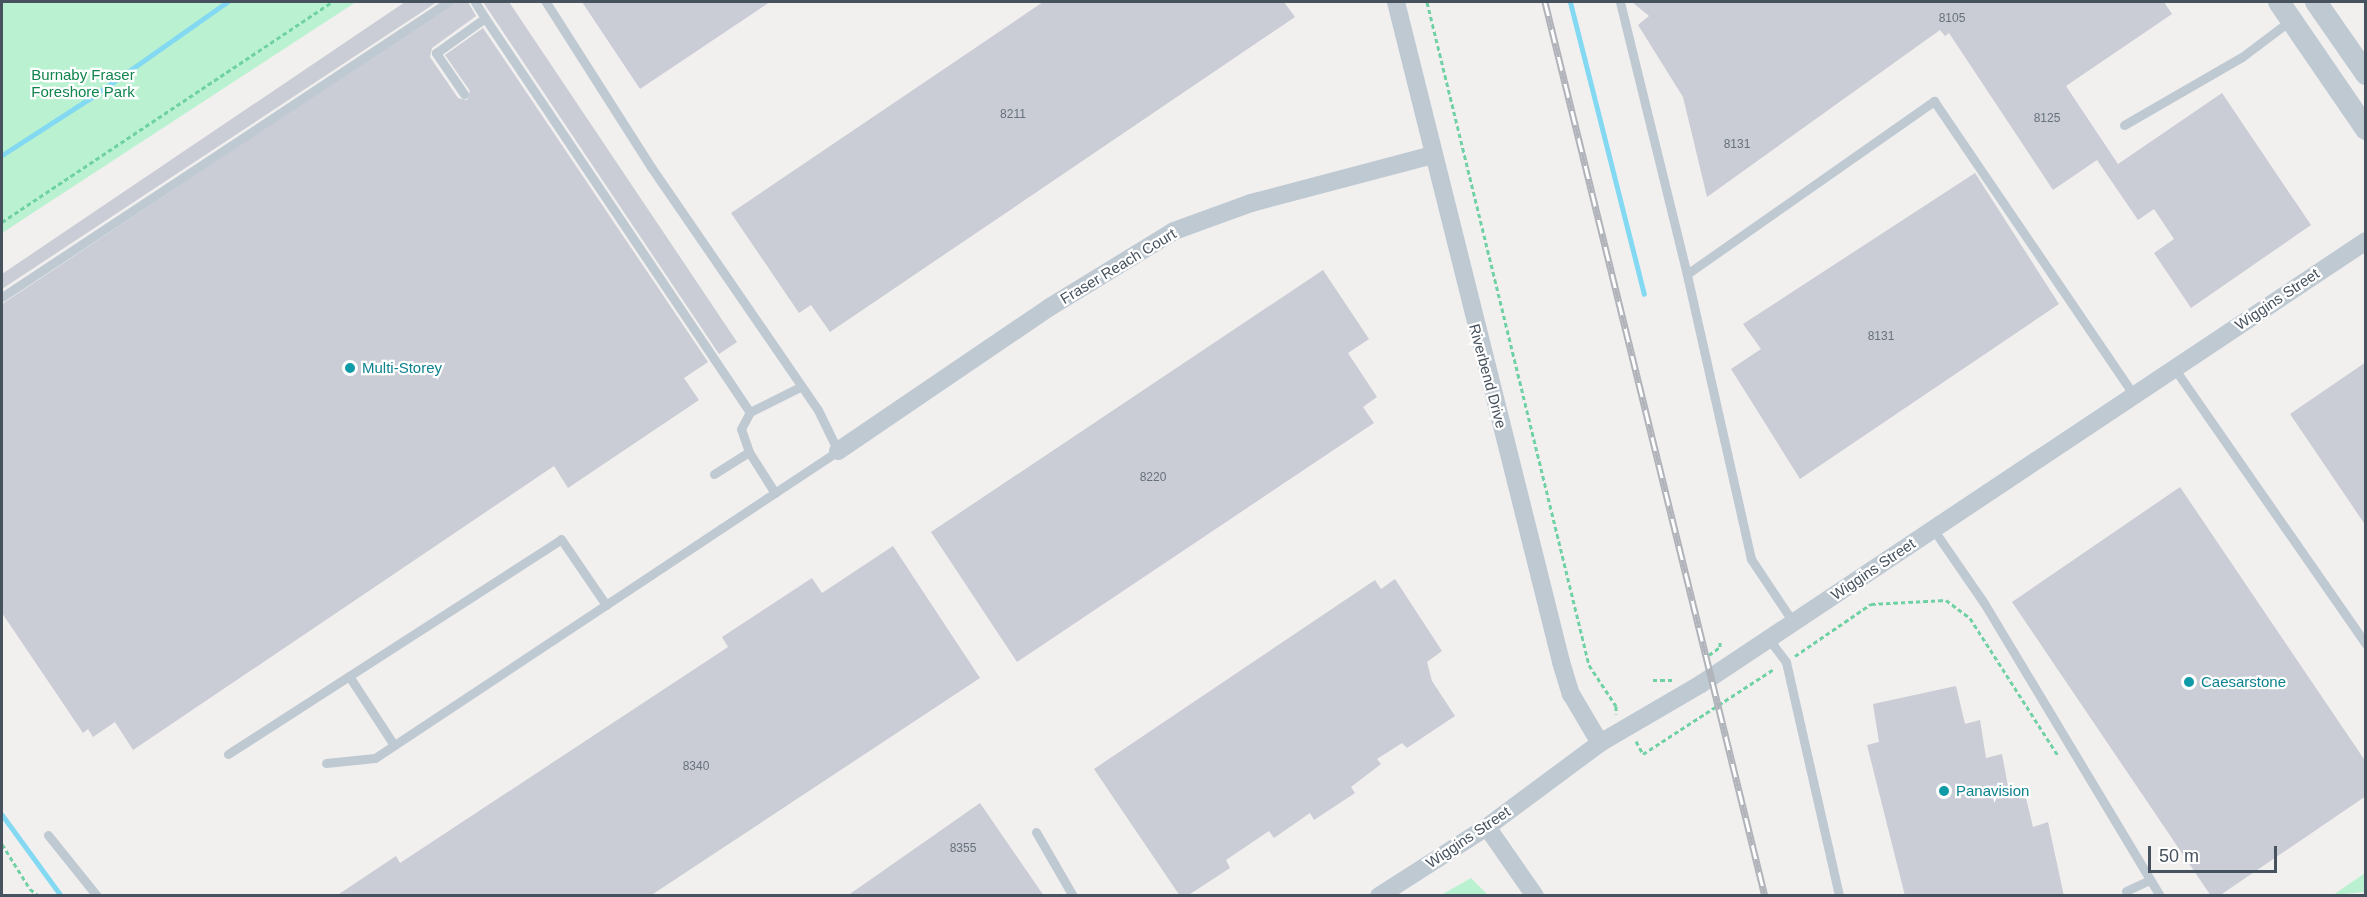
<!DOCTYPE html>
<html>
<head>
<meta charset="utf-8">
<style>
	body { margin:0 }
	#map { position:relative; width:2367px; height:897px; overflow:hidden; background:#f2efef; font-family:Helvetica,sans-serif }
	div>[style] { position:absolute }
	.green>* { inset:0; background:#baf2d1 }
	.stream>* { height:5px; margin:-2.5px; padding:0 2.5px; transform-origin:2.5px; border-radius:2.5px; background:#84d9f2 }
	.building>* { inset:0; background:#cacdd5 }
	.path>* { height:3px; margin-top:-1.5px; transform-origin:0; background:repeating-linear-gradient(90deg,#70d2a4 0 4.5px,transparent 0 7.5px) }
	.service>* { height:9px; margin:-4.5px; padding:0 4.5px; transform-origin:4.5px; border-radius:4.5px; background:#bec9d2 }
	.minor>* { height:18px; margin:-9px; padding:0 9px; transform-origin:9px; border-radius:9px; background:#bec9d2 }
	.tertiary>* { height:22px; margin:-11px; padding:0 11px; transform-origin:11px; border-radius:11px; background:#bec9d2 }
	.rail>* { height:7px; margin-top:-3.5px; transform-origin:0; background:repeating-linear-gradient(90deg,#fff 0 14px,#b0b4ba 0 28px); box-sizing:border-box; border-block:2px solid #b0b4ba }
	.dots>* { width:16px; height:16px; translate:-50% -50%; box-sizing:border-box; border:3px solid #fff; border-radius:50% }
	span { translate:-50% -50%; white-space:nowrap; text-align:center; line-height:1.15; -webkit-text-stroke:4.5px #fff; paint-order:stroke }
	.number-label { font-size:12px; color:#67717c }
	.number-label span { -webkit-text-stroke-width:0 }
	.park-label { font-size:15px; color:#11854d }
	.street-label { font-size:15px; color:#46525e }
	.culture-label { font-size:15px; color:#0d838f }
	.left { translate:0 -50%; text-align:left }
	.frame { position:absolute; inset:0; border:3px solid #46525e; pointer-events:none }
	.scale { position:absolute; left:2148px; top:846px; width:129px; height:27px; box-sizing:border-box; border:3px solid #46525e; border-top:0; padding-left:8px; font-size:18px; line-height:21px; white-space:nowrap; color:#46525e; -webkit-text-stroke:4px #fff; paint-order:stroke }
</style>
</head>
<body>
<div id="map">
	<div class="green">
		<div style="clip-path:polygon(2px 2px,356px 2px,2px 233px)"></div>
		<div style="clip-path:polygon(2365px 873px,2365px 892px,2333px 895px)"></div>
		<div style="clip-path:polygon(1471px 878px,1488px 895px,1441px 895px)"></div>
	</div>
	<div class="stream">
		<div style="left:1570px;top:2px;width:301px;rotate:75.8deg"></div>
		<div style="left:2px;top:155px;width:103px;rotate:-32.8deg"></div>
		<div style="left:89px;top:99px;width:169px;rotate:-35.1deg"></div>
		<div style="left:2px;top:815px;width:100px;rotate:53.9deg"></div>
	</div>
	<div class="building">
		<div style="clip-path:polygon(405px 2px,437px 2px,2px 289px,2px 274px)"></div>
		<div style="clip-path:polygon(455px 2px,468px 2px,476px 16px,432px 48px,430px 57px,458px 98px,467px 100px,470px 91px,445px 55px,483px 28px,708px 362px,684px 378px,699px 400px,568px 488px,554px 466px,133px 750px,115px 722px,93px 737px,88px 729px,83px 733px,2px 613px,2px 304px)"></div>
		<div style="clip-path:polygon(483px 2px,509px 2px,737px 342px,719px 354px)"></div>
		<div style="clip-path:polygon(582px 2px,770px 2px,640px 89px)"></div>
		<div style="clip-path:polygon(1043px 2px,1284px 2px,1295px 17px,830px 332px,811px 305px,799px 313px,731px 213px)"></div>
		<div style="clip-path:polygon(1632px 2px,2164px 2px,2172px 14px,2066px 86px,2118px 164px,2222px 93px,2311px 225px,2191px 308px,2154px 253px,2174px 239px,2154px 209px,2138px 220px,2097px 160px,2053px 190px,1949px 33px,1945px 36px,1940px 30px,1707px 197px,1683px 97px,1638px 25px,1649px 16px)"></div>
		<div style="clip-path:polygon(1975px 173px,2059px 304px,1800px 479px,1731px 369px,1761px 349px,1743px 324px)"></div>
		<div style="clip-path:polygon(1323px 270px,1369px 339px,1348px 353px,1377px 397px,1363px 407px,1374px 423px,1017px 662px,931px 532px)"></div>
		<div style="clip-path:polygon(2366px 362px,2366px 526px,2290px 414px)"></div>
		<div style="clip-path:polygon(2180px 487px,2366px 762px,2366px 796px,2219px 896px,2211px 896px,2012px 602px)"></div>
		<div style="clip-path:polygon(893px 546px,980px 678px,650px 896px,336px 896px,396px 856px,400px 863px,728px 647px,722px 637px,812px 578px,822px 593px)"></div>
		<div style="clip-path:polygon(1395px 579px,1442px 651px,1427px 662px,1432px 681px,1455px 716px,1407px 748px,1402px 743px,1377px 759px,1381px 764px,1351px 787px,1355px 793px,1314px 820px,1310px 813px,1274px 838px,1269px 831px,1226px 860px,1230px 868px,1187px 896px,1180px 896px,1094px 769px,1375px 580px,1381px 589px)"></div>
		<div style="clip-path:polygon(1956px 686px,1965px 724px,1980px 720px,1986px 758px,2002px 754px,2009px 792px,2024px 790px,2033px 827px,2048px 822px,2064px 896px,1905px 896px,1867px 745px,1879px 742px,1873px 704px)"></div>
		<div style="clip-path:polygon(980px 803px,1044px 896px,847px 896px)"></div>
	</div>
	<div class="path">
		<div style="left:1427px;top:2px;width:683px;rotate:76.27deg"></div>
		<div style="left:1589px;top:665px;width:49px;rotate:56.6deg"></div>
		<div style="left:1616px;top:706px;width:8px;rotate:90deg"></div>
		<div style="left:2px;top:222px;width:397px;rotate:-33.7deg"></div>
		<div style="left:1709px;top:655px;width:14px;rotate:-36deg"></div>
		<div style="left:1720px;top:647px;width:7px;rotate:-90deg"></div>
		<div style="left:1795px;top:656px;width:92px;rotate:-34.4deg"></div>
		<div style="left:1871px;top:604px;width:75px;rotate:-3.1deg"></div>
		<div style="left:1946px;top:600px;width:30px;rotate:37deg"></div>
		<div style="left:1970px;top:618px;width:165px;rotate:57.4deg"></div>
		<div style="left:1653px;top:680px;width:19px"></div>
		<div style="left:1636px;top:741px;width:15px;rotate:62deg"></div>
		<div style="left:1643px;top:754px;width:156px;rotate:-33deg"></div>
		<div style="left:2px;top:844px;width:53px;rotate:58.1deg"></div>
		<div style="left:30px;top:889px;width:11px;rotate:38deg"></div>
	</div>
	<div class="service">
		<div style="left:475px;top:2px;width:19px;rotate:58deg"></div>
		<div style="left:1620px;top:2px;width:280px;rotate:76.2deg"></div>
		<div style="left:464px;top:94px;width:50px;rotate:-124.3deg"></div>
		<div style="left:436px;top:53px;width:60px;rotate:-35.5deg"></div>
		<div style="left:485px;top:18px;width:475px;rotate:56.1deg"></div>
		<div style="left:2124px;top:125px;width:136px;rotate:-30deg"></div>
		<div style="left:2242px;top:57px;width:61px;rotate:-37.1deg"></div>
		<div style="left:2px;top:297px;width:535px;rotate:-33.48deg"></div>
		<div style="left:2174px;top:368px;width:336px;rotate:55.2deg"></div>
		<div style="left:714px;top:474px;width:41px;rotate:-32.2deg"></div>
		<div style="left:775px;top:493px;width:49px;rotate:-122.4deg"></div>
		<div style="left:749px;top:452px;width:24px;rotate:-109deg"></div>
		<div style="left:741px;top:429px;width:19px;rotate:-62deg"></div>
		<div style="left:750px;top:412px;width:56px;rotate:-26.6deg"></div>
		<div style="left:1933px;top:529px;width:90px;rotate:55.4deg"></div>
		<div style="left:1984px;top:603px;width:342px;rotate:59deg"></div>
		<div style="left:1793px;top:622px;width:76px;rotate:-123.7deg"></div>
		<div style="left:1751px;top:559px;width:292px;rotate:-102.7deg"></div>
		<div style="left:1687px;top:274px;width:302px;rotate:-35deg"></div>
		<div style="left:1934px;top:101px;width:354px;rotate:55.8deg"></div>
		<div style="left:1768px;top:638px;width:30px;rotate:53deg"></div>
		<div style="left:1786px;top:662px;width:240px;rotate:77.2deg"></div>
		<div style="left:349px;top:676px;width:82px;rotate:56.9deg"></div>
		<div style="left:228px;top:754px;width:396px;rotate:-32.8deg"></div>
		<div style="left:561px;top:539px;width:80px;rotate:55.7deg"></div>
		<div style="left:326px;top:763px;width:49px;rotate:-5.8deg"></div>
		<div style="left:375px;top:758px;width:556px;rotate:-33.55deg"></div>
		<div style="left:838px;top:451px;width:46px;rotate:-116deg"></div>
		<div style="left:818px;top:410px;width:295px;rotate:-124.5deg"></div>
		<div style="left:651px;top:167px;width:196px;rotate:-122.5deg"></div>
		<div style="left:1036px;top:832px;width:74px;rotate:60deg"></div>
		<div style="left:48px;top:835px;width:78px;rotate:51.2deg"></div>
		<div style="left:2126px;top:891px;width:26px;rotate:-25deg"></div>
	</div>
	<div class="minor">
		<div style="left:1396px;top:2px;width:680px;rotate:75.96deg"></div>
		<div style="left:1561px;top:662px;width:34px;rotate:73deg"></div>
		<div style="left:1571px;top:694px;width:57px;rotate:59.4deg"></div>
		<div style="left:838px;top:451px;width:256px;rotate:-34.2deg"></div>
		<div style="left:1050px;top:307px;width:145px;rotate:-31.5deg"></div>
		<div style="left:1174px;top:231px;width:82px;rotate:-20deg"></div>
		<div style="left:1251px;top:203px;width:188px;rotate:-14.8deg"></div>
		<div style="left:1487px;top:827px;width:84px;rotate:55.2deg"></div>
		<div style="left:1379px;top:896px;width:128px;rotate:-32.6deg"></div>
		<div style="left:1487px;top:827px;width:141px;rotate:-36.6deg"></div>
		<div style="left:1600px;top:743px;width:117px;rotate:-30.3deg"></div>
		<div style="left:1701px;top:684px;width:799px;rotate:-33.67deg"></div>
	</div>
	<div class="tertiary">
		<div style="left:2279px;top:2px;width:154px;rotate:55.6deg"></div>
		<div style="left:2316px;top:2px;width:88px;rotate:55.2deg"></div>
	</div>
	<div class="rail">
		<div style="left:1545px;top:2px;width:921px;rotate:76.18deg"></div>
	</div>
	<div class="dots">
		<div style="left:350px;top:368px;background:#0f9aa8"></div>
		<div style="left:2189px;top:682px;background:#0f9aa8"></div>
		<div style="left:1944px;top:791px;background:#0f9aa8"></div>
	</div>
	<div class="number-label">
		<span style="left:1952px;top:19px">8105</span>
		<span style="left:1013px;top:115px">8211</span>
		<span style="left:2047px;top:119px">8125</span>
		<span style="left:1737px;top:145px">8131</span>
		<span style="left:1881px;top:337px">8131</span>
		<span style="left:1153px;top:478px">8220</span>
		<span style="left:696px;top:767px">8340</span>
		<span style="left:963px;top:849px">8355</span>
	</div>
	<div class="park-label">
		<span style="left:83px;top:83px">Burnaby Fraser<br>Foreshore Park</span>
	</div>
	<div class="street-label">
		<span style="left:1118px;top:266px;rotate:-31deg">Fraser Reach Court</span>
		<span style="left:2277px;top:299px;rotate:-34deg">Wiggins Street</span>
		<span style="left:1488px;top:376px;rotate:75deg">Riverbend Drive</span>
		<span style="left:1873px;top:569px;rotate:-34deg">Wiggins Street</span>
		<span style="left:1468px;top:837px;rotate:-34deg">Wiggins Street</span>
	</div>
	<div class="culture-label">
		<span class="left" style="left:362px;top:368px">Multi-Storey</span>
		<span class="left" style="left:2201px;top:682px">Caesarstone</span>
		<span class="left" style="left:1956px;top:791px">Panavision</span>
	</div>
	<div class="frame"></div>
	<div class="scale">50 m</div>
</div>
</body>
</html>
